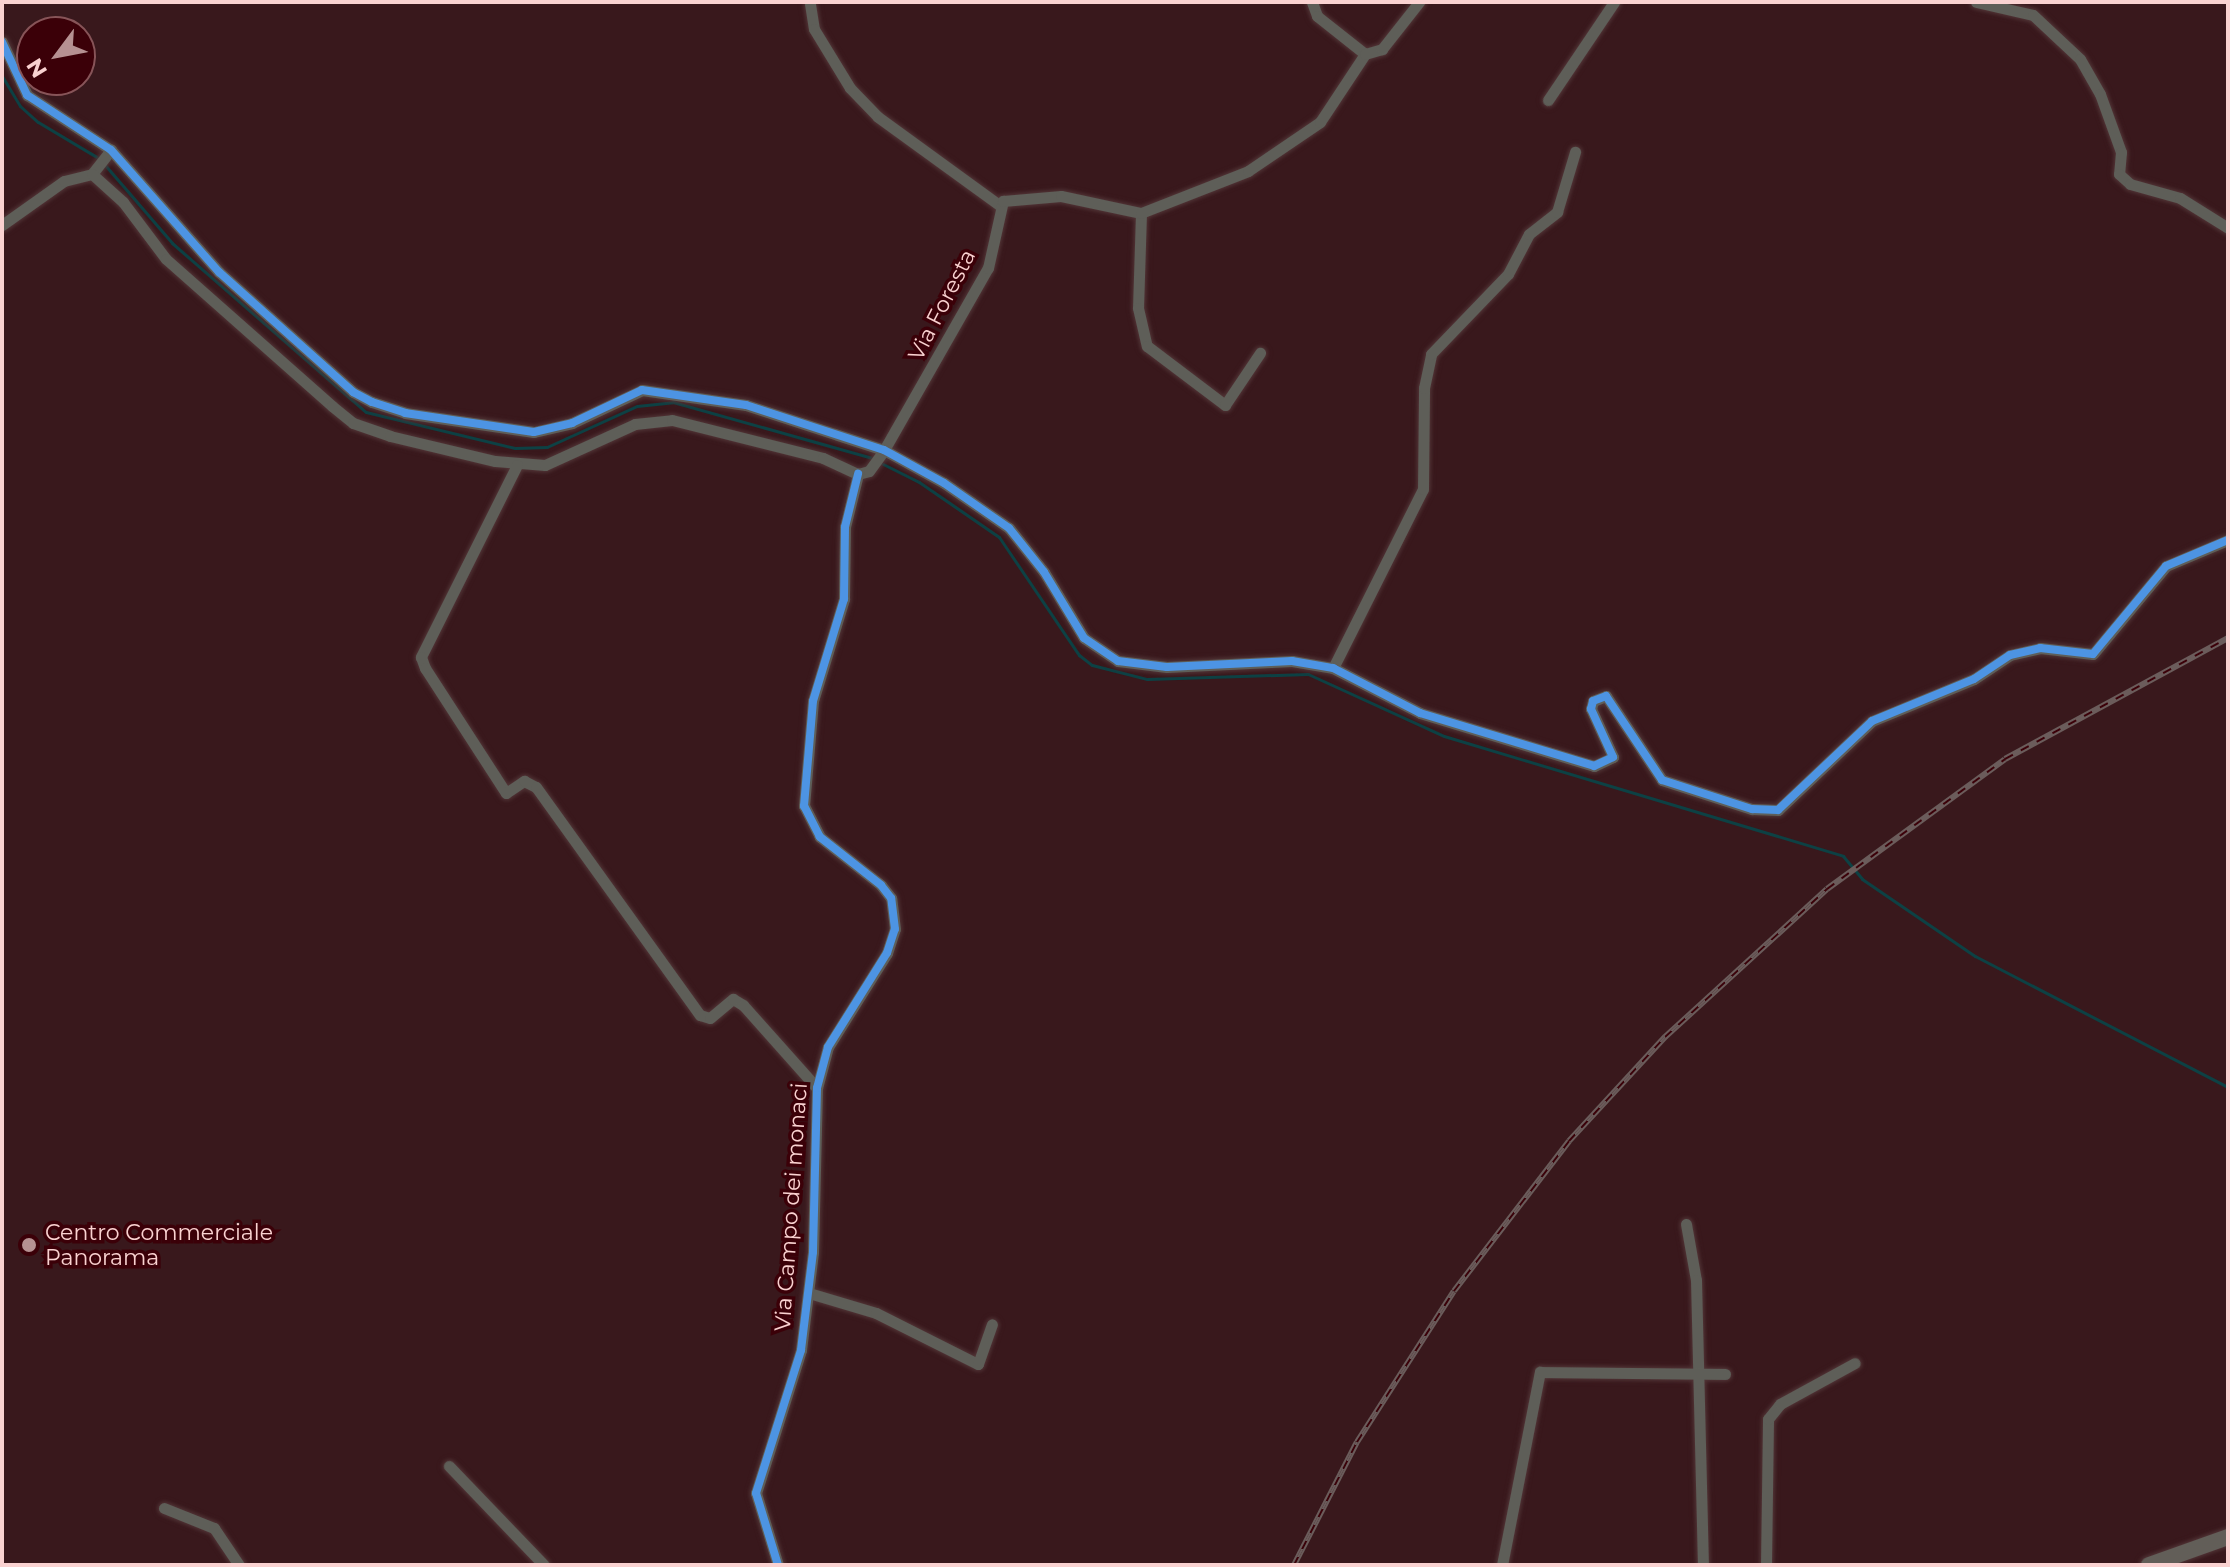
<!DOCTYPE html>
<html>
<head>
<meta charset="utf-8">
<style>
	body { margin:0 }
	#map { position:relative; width:2230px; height:1567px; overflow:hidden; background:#39181c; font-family:Montserrat,sans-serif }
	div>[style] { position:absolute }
	.stream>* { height:3px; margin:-1.5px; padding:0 1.5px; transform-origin:1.5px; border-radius:1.5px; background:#0d4144 }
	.roads { filter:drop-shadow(0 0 2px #513537) drop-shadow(0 0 2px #513537) }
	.street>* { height:11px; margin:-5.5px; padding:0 5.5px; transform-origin:5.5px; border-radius:5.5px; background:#5e5e58 }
	.secondary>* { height:16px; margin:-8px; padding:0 8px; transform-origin:8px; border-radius:8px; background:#625e58 }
	.rail>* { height:6px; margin-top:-3px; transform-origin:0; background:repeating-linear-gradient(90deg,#3b0008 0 9px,#6b5c5b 0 18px); box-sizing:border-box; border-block:2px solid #6b5c5b }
	.cycleway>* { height:8px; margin:-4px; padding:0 4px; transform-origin:4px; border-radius:4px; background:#4d94e3 }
	.dots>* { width:22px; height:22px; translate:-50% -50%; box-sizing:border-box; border:4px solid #3b0008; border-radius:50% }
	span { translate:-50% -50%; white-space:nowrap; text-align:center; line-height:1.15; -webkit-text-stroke:7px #3b0008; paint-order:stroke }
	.street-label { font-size:22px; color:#fad2d1 }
	.poi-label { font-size:22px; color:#fad2d1 }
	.left { translate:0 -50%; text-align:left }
	.frame { position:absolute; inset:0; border:4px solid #fad2d1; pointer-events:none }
	.north { position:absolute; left:16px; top:16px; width:80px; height:80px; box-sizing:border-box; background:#3b0008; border:2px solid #875458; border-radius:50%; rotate:238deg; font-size:22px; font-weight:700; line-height:32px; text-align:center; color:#fad2d1 }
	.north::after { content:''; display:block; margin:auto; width:28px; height:36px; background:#b69192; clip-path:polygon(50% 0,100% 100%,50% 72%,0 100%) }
</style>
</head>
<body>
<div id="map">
	<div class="stream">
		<div style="left:2px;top:76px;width:35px;rotate:59deg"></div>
		<div style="left:20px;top:106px;width:24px;rotate:42deg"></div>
		<div style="left:38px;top:122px;width:72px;rotate:30.8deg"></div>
		<div style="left:105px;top:165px;width:103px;rotate:49.3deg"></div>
		<div style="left:172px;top:243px;width:257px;rotate:41.1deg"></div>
		<div style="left:366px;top:412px;width:153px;rotate:13.6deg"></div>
		<div style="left:515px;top:448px;width:32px;rotate:-2deg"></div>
		<div style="left:547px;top:447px;width:99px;rotate:-24.5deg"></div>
		<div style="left:637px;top:406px;width:36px;rotate:-6deg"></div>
		<div style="left:673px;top:402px;width:207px;rotate:15.7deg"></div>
		<div style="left:879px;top:462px;width:45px;rotate:26.6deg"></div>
		<div style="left:919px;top:482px;width:97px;rotate:34.5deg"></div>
		<div style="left:999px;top:537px;width:143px;rotate:55.9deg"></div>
		<div style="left:1079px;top:655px;width:16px;rotate:38deg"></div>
		<div style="left:1092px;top:665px;width:57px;rotate:14.3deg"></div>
		<div style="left:1147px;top:679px;width:161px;rotate:-1.8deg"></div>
		<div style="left:1308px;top:674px;width:149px;rotate:24.5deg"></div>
		<div style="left:1444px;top:736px;width:417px;rotate:16.7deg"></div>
		<div style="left:1843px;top:856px;width:30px;rotate:50deg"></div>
		<div style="left:1862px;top:879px;width:137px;rotate:34.3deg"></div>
		<div style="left:1975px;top:956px;width:285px;rotate:27.4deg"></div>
	</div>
	<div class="roads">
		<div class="street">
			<div style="left:1312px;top:2px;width:15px;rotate:70deg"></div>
			<div style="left:1317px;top:16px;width:61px;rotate:38.4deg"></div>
			<div style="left:1976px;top:2px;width:58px;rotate:12.8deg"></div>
			<div style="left:2033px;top:15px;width:64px;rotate:43.1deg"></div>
			<div style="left:2080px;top:59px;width:40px;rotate:60.3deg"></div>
			<div style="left:2100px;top:94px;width:62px;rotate:70.1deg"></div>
			<div style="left:2121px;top:152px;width:22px;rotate:95deg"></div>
			<div style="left:2119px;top:174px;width:15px;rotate:42deg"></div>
			<div style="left:2130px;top:184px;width:52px;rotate:15.6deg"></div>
			<div style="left:2180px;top:198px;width:57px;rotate:32deg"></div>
			<div style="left:810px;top:4px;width:25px;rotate:81deg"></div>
			<div style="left:814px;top:29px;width:69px;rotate:58.6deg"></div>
			<div style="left:850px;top:88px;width:40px;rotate:46deg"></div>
			<div style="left:878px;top:117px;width:150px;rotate:36deg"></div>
			<div style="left:2px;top:42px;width:59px;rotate:64.7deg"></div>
			<div style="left:27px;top:95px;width:100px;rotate:33.2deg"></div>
			<div style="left:111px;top:150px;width:163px;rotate:48.5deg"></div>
			<div style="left:219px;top:272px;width:180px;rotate:41.8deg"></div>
			<div style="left:353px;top:392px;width:21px;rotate:28deg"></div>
			<div style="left:372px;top:402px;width:35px;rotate:18deg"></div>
			<div style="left:405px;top:413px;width:130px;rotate:8.4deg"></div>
			<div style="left:534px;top:432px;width:39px;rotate:-13deg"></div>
			<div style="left:572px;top:423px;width:77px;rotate:-25.2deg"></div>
			<div style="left:642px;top:390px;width:105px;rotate:8.2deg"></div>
			<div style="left:746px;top:405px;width:145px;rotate:18.1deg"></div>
			<div style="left:884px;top:450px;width:68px;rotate:28.8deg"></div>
			<div style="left:944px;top:483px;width:79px;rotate:34.7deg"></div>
			<div style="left:1009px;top:528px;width:56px;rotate:51.5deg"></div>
			<div style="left:1044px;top:572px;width:77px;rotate:58.8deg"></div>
			<div style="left:1084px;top:638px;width:41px;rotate:34.1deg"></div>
			<div style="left:1118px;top:661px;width:49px;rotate:7deg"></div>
			<div style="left:1167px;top:667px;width:125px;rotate:-2.7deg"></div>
			<div style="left:1292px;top:661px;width:42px;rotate:9.7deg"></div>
			<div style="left:1333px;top:668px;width:98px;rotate:27.3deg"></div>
			<div style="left:1420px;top:713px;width:182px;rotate:16.9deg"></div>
			<div style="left:1594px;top:766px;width:21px;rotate:-25deg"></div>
			<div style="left:1613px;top:757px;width:53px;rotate:-114.6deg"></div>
			<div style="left:1591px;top:709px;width:8px;rotate:-76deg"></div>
			<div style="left:1593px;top:701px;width:14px;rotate:-21deg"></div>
			<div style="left:1606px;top:696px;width:101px;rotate:56.3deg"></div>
			<div style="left:1662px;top:780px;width:95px;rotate:17.9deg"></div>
			<div style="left:1752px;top:809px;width:26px;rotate:2deg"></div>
			<div style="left:1778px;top:810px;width:129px;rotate:-43.4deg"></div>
			<div style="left:1872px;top:721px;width:110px;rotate:-22.4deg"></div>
			<div style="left:1974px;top:679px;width:43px;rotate:-33.7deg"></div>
			<div style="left:2010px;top:655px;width:31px;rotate:-13deg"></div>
			<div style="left:2040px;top:648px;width:53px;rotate:6.5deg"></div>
			<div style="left:2093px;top:654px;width:114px;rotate:-50.3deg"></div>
			<div style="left:2166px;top:566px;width:67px;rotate:-22.8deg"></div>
			<div style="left:1548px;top:100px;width:118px;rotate:-56deg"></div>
			<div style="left:92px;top:174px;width:31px;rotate:-52deg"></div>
			<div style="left:1141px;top:213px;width:95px;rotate:91.8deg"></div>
			<div style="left:1138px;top:308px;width:39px;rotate:77deg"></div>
			<div style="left:1147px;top:346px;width:98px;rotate:37.1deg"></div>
			<div style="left:1225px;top:405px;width:63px;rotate:-56.1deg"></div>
			<div style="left:2px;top:225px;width:76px;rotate:-35.4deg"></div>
			<div style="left:64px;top:181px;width:29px;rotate:-14deg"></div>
			<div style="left:92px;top:174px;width:42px;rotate:42.1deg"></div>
			<div style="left:123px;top:202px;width:71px;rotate:53deg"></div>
			<div style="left:166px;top:259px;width:222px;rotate:41.5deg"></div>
			<div style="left:332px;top:406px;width:27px;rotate:39deg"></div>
			<div style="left:353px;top:423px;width:39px;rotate:19deg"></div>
			<div style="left:390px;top:436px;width:108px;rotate:13.4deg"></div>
			<div style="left:495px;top:461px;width:50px;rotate:4.6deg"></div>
			<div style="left:545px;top:465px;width:99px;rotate:-24.5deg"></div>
			<div style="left:635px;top:424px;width:37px;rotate:-6deg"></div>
			<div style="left:672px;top:420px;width:156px;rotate:14.1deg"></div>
			<div style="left:823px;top:458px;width:38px;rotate:25deg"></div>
			<div style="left:517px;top:465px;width:215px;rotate:116.6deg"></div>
			<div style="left:421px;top:657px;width:12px;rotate:70deg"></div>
			<div style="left:425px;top:668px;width:149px;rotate:57.1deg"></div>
			<div style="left:506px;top:793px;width:22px;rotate:-34deg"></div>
			<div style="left:524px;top:781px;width:13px;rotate:27deg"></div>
			<div style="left:536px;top:787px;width:281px;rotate:54.3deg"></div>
			<div style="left:700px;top:1015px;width:10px;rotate:17deg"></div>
			<div style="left:710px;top:1018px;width:30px;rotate:-40deg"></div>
			<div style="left:733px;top:999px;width:12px;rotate:31deg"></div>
			<div style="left:743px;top:1005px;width:111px;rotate:48.3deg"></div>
			<div style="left:858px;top:474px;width:11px;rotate:-15deg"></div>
			<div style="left:869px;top:471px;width:26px;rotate:-54deg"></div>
			<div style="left:884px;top:450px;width:210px;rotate:-60.3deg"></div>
			<div style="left:988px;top:268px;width:69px;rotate:-77.4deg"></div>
			<div style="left:1003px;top:201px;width:58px;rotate:-4.9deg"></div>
			<div style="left:1061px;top:196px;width:82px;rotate:12deg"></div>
			<div style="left:1141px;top:213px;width:115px;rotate:-21.4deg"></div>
			<div style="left:1248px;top:171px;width:87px;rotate:-34.2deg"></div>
			<div style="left:1320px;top:122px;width:82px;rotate:-56.5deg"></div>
			<div style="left:1365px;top:54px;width:18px;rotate:-16deg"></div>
			<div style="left:1382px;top:49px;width:60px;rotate:-51.8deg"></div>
			<div style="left:1333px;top:668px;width:200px;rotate:-63.3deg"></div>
			<div style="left:1423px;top:489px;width:101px;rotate:-89.4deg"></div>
			<div style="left:1424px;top:388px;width:35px;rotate:-78deg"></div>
			<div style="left:1431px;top:354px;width:111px;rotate:-46.1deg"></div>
			<div style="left:1508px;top:274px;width:45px;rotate:-62.3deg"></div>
			<div style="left:1529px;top:234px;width:36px;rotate:-38deg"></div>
			<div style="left:1557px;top:212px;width:63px;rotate:-73.3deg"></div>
			<div style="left:1686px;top:1224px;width:57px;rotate:79.9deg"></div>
			<div style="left:1696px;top:1280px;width:285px;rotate:88.6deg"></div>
			<div style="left:809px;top:1293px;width:70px;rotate:16.6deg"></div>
			<div style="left:876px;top:1313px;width:114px;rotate:26.6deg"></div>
			<div style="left:978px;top:1364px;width:42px;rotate:-70.7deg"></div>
			<div style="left:449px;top:1466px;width:137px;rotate:46.2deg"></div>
			<div style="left:164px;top:1508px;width:54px;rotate:21.8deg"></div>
			<div style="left:214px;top:1528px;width:45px;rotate:56deg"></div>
			<div style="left:778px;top:1565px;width:75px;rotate:-107deg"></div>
			<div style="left:756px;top:1493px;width:150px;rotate:-72.5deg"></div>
			<div style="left:801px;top:1350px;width:99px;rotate:-83deg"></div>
			<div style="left:813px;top:1252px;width:164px;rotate:-88.6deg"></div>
			<div style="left:817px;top:1088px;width:42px;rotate:-75deg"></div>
			<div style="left:828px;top:1047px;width:111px;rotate:-57.9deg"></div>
			<div style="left:887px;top:953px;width:25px;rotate:-72deg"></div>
			<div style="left:895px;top:929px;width:31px;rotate:-97deg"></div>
			<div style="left:891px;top:898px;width:16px;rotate:-128deg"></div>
			<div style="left:881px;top:885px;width:78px;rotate:-141.8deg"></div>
			<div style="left:820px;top:837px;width:35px;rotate:-117deg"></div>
			<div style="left:804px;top:806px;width:105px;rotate:-85.1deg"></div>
			<div style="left:813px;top:701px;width:107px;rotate:-73.1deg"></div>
			<div style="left:844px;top:599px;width:72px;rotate:-89.2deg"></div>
			<div style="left:845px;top:527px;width:55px;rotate:-76.2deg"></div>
			<div style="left:1502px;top:1565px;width:197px;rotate:-78.9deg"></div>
			<div style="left:1540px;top:1372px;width:185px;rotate:0.6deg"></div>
			<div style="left:1766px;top:1565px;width:146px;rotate:-89.2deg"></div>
			<div style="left:1768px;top:1419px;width:19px;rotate:-51deg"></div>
			<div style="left:1780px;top:1404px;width:85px;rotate:-28.7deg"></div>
		</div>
		<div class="secondary">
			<div style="left:2149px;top:1565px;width:84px;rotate:-19.5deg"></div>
		</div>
	</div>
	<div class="rail">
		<div style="left:1294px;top:1565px;width:138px;rotate:-62.9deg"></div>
		<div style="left:1357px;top:1442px;width:179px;rotate:-57.3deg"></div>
		<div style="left:1454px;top:1291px;width:189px;rotate:-52.5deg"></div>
		<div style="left:1569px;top:1141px;width:142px;rotate:-47.3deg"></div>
		<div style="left:1665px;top:1037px;width:219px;rotate:-42.4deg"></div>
		<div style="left:1827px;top:889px;width:220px;rotate:-36.1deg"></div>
		<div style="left:2005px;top:759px;width:254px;rotate:-28.5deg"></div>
	</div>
	<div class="cycleway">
		<div style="left:2px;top:42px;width:59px;rotate:64.7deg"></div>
		<div style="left:27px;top:95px;width:100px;rotate:33.2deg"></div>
		<div style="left:111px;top:150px;width:163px;rotate:48.5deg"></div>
		<div style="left:219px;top:272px;width:180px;rotate:41.8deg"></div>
		<div style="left:353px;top:392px;width:21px;rotate:28deg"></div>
		<div style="left:372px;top:402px;width:35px;rotate:18deg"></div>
		<div style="left:405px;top:413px;width:130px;rotate:8.4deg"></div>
		<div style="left:534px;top:432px;width:39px;rotate:-13deg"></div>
		<div style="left:572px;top:423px;width:77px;rotate:-25.2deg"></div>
		<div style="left:642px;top:390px;width:105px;rotate:8.2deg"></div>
		<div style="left:746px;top:405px;width:145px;rotate:18.1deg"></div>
		<div style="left:884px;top:450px;width:68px;rotate:28.8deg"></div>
		<div style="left:944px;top:483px;width:79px;rotate:34.7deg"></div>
		<div style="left:1009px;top:528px;width:56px;rotate:51.5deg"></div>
		<div style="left:1044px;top:572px;width:77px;rotate:58.8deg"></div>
		<div style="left:1084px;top:638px;width:41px;rotate:34.1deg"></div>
		<div style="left:1118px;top:661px;width:49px;rotate:7deg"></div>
		<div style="left:1167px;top:667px;width:125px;rotate:-2.7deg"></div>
		<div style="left:1292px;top:661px;width:42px;rotate:9.7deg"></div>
		<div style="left:1333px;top:668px;width:98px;rotate:27.3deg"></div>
		<div style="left:1420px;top:713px;width:182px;rotate:16.9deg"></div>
		<div style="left:1594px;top:766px;width:21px;rotate:-25deg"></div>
		<div style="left:1613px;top:757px;width:53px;rotate:-114.6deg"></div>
		<div style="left:1591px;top:709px;width:8px;rotate:-76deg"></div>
		<div style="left:1593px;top:701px;width:14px;rotate:-21deg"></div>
		<div style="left:1606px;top:696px;width:101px;rotate:56.3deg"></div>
		<div style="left:1662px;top:780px;width:95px;rotate:17.9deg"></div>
		<div style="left:1752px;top:809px;width:26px;rotate:2deg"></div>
		<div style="left:1778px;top:810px;width:129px;rotate:-43.4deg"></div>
		<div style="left:1872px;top:721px;width:110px;rotate:-22.4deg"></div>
		<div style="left:1974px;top:679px;width:43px;rotate:-33.7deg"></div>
		<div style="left:2010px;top:655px;width:31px;rotate:-13deg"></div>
		<div style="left:2040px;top:648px;width:53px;rotate:6.5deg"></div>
		<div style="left:2093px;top:654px;width:114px;rotate:-50.3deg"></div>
		<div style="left:2166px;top:566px;width:67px;rotate:-22.8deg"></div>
		<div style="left:778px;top:1565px;width:75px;rotate:-107deg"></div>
		<div style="left:756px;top:1493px;width:150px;rotate:-72.5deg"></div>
		<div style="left:801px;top:1350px;width:99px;rotate:-83deg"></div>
		<div style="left:813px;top:1252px;width:164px;rotate:-88.6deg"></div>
		<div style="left:817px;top:1088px;width:42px;rotate:-75deg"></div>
		<div style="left:828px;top:1047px;width:111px;rotate:-57.9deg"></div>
		<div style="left:887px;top:953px;width:25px;rotate:-72deg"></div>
		<div style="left:895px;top:929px;width:31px;rotate:-97deg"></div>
		<div style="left:891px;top:898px;width:16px;rotate:-128deg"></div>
		<div style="left:881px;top:885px;width:78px;rotate:-141.8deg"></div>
		<div style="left:820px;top:837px;width:35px;rotate:-117deg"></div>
		<div style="left:804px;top:806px;width:105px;rotate:-85.1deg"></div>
		<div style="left:813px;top:701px;width:107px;rotate:-73.1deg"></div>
		<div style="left:844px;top:599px;width:72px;rotate:-89.2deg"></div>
		<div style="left:845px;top:527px;width:55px;rotate:-76.2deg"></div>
	</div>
	<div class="dots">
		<div style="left:29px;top:1245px;background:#b69192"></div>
	</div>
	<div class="street-label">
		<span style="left:942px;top:305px;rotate:-63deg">Via Foresta</span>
		<span style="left:791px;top:1207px;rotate:-86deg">Via Campo dei monaci</span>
	</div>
	<div class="poi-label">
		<span class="left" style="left:45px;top:1245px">Centro Commerciale<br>Panorama</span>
	</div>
	<div class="frame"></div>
	<div class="north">N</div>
</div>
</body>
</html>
